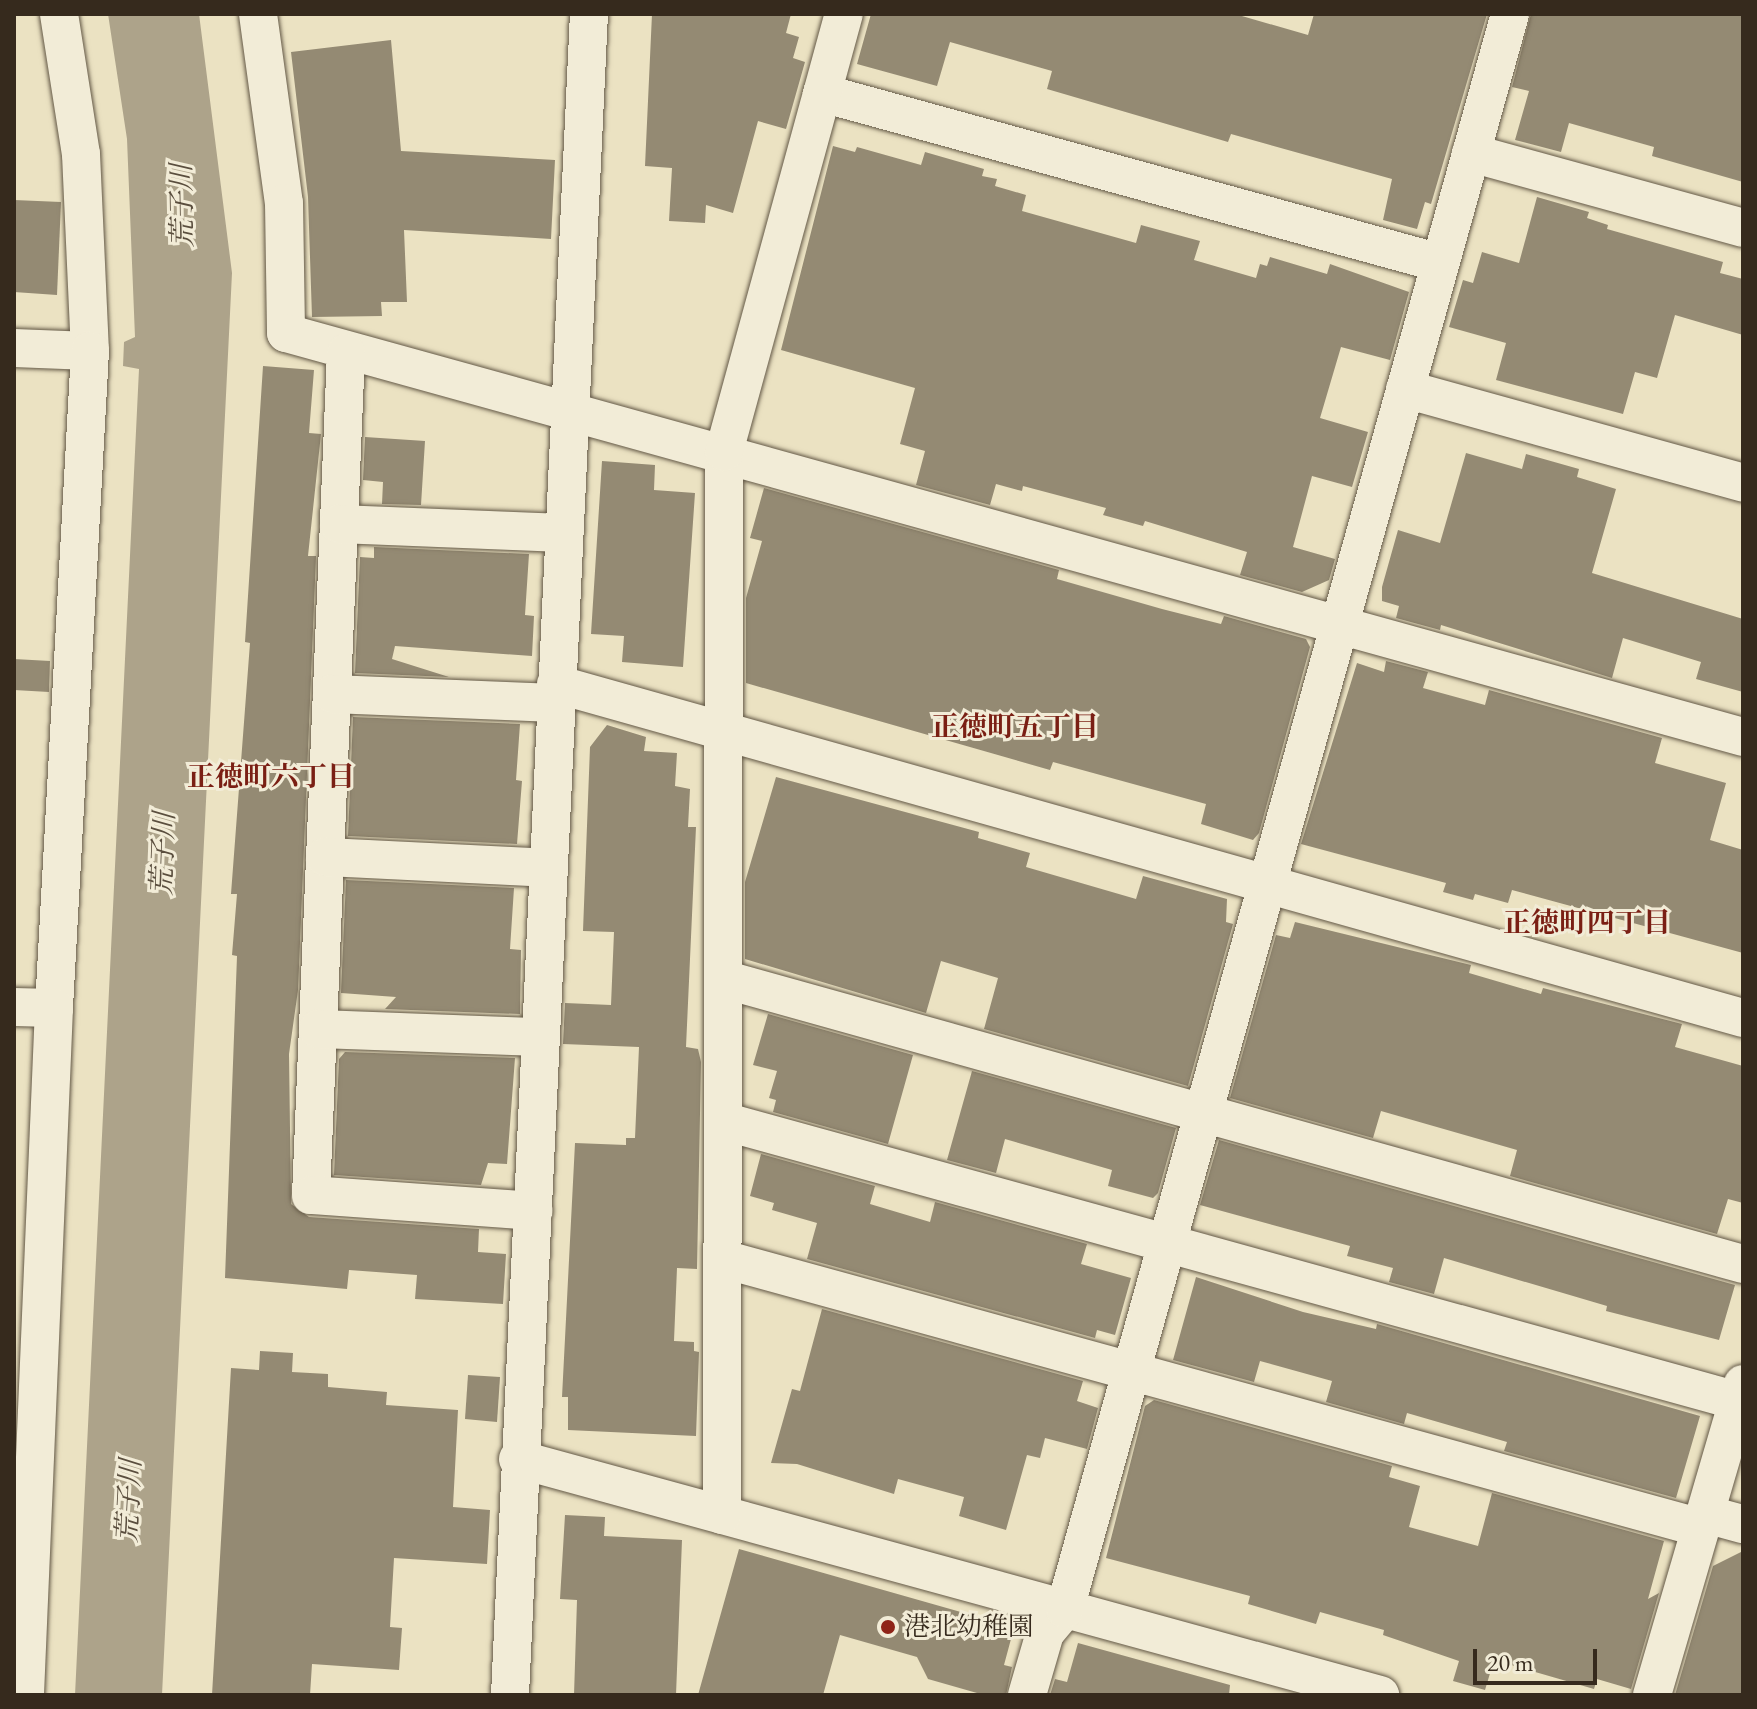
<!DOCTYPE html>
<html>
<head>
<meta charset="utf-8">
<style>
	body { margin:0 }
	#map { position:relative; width:1757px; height:1709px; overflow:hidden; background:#ebe2c2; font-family:"EB Garamond","Noto Serif JP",serif }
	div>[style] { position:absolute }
	.water>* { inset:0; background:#ada38a }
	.building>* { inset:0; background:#948a73 }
	.roads { filter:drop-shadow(0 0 2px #635846) drop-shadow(0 0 2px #635846) }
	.minor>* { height:38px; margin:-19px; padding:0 19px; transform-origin:19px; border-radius:19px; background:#f2ecd7 }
	.dots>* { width:22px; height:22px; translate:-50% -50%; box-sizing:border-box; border:4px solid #f2ecd7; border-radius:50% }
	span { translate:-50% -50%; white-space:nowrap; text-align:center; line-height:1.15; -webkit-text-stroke:6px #f2ecd7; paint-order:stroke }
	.poi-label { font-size:26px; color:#362a1d }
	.left { translate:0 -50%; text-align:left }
	.water-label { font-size:28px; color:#5a4e3e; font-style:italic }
	.neighbourhood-label { font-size:28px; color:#7a1f14; font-weight:700 }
	.frame { position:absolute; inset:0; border:16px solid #362a1d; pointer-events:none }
	.scale { position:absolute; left:1473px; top:1649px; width:124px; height:36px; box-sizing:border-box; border:4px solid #362a1d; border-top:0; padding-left:10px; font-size:24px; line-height:28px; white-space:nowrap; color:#362a1d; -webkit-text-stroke:6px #f2ecd7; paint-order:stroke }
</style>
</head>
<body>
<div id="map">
	<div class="water">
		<div style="clip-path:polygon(108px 14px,199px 14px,232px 273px,162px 1695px,75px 1695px,139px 369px,123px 366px,124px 342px,135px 337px,127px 139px)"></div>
	</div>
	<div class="building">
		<div style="clip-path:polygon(652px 14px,791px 14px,786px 33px,799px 37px,793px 58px,805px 62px,786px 129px,758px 121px,733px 213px,706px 205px,705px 223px,669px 221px,672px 168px,645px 166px)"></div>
		<div style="clip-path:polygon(871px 14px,1235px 14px,1308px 35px,1314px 14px,1487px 14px,1431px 204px,1425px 202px,1417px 229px,1383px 220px,1392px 179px,1231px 134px,1228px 142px,1047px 89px,1052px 71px,950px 42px,937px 86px,857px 64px)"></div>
		<div style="clip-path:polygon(1531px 14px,1743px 14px,1743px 182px,1652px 156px,1654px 147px,1569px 123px,1561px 152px,1515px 140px,1529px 91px,1512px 87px)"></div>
		<div style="clip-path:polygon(391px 40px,401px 151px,555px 160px,551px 239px,404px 230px,407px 302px,381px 302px,382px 316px,312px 317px,308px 197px,291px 52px)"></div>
		<div style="clip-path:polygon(833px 146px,855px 152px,857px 147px,921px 165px,925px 152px,984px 169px,982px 176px,997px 179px,995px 186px,1026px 195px,1022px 211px,1136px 243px,1141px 225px,1200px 241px,1194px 260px,1256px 278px,1260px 264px,1267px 266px,1270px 257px,1327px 274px,1330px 264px,1409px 292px,1390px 360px,1341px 347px,1320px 418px,1368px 432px,1352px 487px,1312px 476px,1293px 547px,1335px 559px,1329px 580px,1302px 592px,1240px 575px,1247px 552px,1145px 521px,1143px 526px,1103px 515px,1106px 508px,1023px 486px,1022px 491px,996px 484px,990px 505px,916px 485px,925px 451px,900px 444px,915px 388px,781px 350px)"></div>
		<div style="clip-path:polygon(1537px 197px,1589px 212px,1587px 218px,1608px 225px,1607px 229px,1723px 262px,1720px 273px,1743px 279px,1743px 335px,1675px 315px,1657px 378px,1635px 372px,1623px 414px,1496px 380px,1506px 343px,1449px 327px,1463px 280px,1473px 283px,1482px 252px,1519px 263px)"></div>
		<div style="clip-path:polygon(14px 200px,61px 202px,57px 295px,14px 292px)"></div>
		<div style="clip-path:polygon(263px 366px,314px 370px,309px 433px,321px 434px,308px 556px,316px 556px,298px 990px,289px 1054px,291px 1204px,309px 1217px,479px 1229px,478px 1252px,506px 1254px,503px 1304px,415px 1299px,417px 1275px,349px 1270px,347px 1289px,225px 1278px,237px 956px,232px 955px,237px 894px,231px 894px,250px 643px,245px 642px)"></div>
		<div style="clip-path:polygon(365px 437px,425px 441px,421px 505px,382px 504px,383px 482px,363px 480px)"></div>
		<div style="clip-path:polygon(1466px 453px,1522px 469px,1526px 454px,1579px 469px,1577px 477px,1616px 489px,1592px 573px,1743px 619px,1743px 692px,1696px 679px,1701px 662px,1623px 638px,1612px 678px,1441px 625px,1440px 630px,1396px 618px,1399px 606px,1382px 601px,1382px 587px,1398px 530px,1440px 543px)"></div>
		<div style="clip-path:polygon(602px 461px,655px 465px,654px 490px,695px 493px,683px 667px,622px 662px,624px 636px,591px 634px)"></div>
		<div style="clip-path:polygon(764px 488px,1059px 570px,1057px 579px,1162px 609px,1221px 624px,1224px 616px,1306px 639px,1310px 647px,1259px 833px,1253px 840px,1201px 824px,1206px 804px,1053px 762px,1050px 770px,746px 683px,746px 598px,762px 541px,750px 538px)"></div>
		<div style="clip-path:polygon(374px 547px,529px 554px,525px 615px,534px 616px,532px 656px,395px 646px,392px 659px,449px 677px,355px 673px,360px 557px,374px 558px)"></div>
		<div style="clip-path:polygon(14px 659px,50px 661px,49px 692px,14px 690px)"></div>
		<div style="clip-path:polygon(1386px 661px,1428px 672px,1423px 688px,1485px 705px,1489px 690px,1662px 738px,1655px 763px,1726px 783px,1710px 840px,1743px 850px,1743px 953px,1512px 890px,1508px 903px,1475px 894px,1473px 900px,1443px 892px,1446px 883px,1301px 844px,1357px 663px,1384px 672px)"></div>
		<div style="clip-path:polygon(353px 717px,520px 724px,516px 780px,522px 781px,517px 844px,348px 836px)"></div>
		<div style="clip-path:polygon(607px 725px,646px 737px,644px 751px,677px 753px,675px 786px,690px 789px,688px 827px,696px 827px,686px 1047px,698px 1049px,701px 1062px,697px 1269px,677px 1268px,674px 1341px,694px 1342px,694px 1351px,699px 1352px,696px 1436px,568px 1430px,568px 1397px,562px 1397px,575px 1143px,626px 1145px,626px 1138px,635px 1138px,639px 1047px,563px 1044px,565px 1003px,611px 1005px,614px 932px,583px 931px,590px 747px)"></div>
		<div style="clip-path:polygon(776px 777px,979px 832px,978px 838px,1030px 853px,1026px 867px,1136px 899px,1143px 876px,1227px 899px,1226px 922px,1233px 924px,1188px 1086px,984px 1029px,998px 978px,941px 961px,926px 1013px,745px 959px,745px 882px)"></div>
		<div style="clip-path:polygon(346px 880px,514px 888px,510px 949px,521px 950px,520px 1014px,385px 1009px,396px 997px,341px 993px)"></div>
		<div style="clip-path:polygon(1295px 922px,1471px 965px,1469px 973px,1541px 994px,1543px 988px,1682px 1024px,1675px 1047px,1743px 1066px,1743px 1203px,1728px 1199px,1717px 1234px,1510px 1176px,1517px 1150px,1381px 1111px,1373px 1138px,1230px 1098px,1276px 935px,1290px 938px)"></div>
		<div style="clip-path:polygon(768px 1014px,913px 1055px,888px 1144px,773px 1112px,776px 1100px,769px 1098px,777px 1071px,753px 1065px)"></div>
		<div style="clip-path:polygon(345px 1052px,515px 1058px,507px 1164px,488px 1163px,481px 1185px,334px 1175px,339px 1059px)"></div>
		<div style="clip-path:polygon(972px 1071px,1176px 1128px,1158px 1193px,1153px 1198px,1108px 1186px,1112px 1170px,1005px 1139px,996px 1173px,947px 1160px)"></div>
		<div style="clip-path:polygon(1219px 1140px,1735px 1285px,1719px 1340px,1606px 1311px,1607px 1306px,1444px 1258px,1434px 1294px,1389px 1282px,1393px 1268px,1347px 1256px,1350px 1246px,1200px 1205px)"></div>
		<div style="clip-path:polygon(761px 1154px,875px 1186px,870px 1204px,930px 1222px,935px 1202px,1087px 1244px,1081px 1264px,1131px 1278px,1115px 1335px,1097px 1330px,1095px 1338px,807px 1259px,817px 1223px,772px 1210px,774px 1203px,750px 1196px)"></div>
		<div style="clip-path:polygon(1196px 1277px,1303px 1312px,1376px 1329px,1377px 1324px,1700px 1416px,1676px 1498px,1504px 1451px,1507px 1442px,1407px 1413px,1404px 1424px,1326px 1402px,1332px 1381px,1260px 1361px,1254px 1382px,1173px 1360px)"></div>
		<div style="clip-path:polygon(822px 1309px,1083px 1381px,1077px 1401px,1098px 1408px,1087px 1449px,1045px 1438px,1040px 1458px,1027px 1455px,1006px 1530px,959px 1516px,964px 1497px,898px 1479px,894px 1494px,797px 1464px,771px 1463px,792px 1389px,800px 1391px)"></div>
		<div style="clip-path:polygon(260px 1351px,293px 1353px,292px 1372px,328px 1374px,328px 1387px,387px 1392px,386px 1405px,458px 1410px,453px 1507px,490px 1510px,487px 1564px,394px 1558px,390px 1627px,402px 1628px,399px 1670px,312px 1664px,310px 1695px,212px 1695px,231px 1368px,259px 1370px)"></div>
		<div style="clip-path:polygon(468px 1375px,500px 1377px,497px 1422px,465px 1419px)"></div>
		<div style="clip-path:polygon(1154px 1400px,1392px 1466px,1389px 1477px,1420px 1486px,1409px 1527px,1478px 1546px,1492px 1493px,1664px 1541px,1648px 1599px,1659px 1593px,1631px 1689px,1597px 1679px,1594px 1689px,1494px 1660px,1485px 1690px,1453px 1681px,1459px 1661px,1383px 1635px,1384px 1630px,1320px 1612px,1316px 1624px,1248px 1604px,1250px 1596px,1106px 1558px,1145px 1406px)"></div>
		<div style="clip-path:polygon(565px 1515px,605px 1517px,604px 1536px,682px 1540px,676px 1695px,574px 1695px,577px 1600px,560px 1599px)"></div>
		<div style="clip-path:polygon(739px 1549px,1003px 1624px,1011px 1639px,1004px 1665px,1012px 1667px,1006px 1695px,984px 1695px,928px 1679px,917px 1657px,840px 1635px,823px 1695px,698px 1695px)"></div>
		<div style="clip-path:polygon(1743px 1551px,1743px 1695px,1675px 1695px,1713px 1566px)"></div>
		<div style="clip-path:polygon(1078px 1643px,1230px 1685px,1229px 1695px,1050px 1695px,1055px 1679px,1067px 1682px)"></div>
	</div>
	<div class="roads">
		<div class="minor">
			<div style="left:59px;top:14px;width:142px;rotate:81.1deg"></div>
			<div style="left:81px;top:154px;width:197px;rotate:87.4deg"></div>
			<div style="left:258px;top:14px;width:191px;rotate:82.2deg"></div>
			<div style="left:284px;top:203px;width:130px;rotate:89.1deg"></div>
			<div style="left:286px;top:333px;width:1512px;rotate:15.5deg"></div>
			<div style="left:822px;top:93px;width:641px;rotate:15.38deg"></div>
			<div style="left:1471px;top:153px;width:282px;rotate:15.4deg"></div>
			<div style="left:14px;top:348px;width:76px;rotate:2.3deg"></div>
			<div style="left:90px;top:351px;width:658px;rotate:93.14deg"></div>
			<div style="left:346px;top:353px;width:843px;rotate:92.38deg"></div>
			<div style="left:311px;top:1195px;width:223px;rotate:4.1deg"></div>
			<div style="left:1405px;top:389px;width:351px;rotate:15.5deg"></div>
			<div style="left:339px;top:524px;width:224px;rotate:2.3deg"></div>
			<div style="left:556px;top:684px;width:1233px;rotate:15.72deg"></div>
			<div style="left:332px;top:694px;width:223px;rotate:2.3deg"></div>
			<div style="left:325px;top:857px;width:223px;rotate:2.8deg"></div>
			<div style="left:723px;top:979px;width:1059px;rotate:15.61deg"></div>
			<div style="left:14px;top:1007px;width:40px;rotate:1.4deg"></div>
			<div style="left:54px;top:1008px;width:688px;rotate:92.42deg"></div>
			<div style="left:318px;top:1029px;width:223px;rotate:2.1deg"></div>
			<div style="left:723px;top:1121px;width:1053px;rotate:15.42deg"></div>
			<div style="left:723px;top:1259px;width:1014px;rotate:15.38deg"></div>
			<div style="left:518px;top:1459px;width:894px;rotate:15.31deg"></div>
			<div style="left:1705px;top:1514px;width:39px;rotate:15deg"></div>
			<div style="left:722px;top:1515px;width:1063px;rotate:-89.89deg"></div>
			<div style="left:724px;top:452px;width:454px;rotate:-74.7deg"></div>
			<div style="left:510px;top:1695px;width:1683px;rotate:-87.31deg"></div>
			<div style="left:1027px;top:1695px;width:65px;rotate:-73.8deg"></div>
			<div style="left:1045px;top:1633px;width:31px;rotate:-50deg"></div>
			<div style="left:1065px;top:1609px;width:1656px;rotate:-74.41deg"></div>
			<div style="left:1652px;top:1695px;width:324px;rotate:-73.7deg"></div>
		</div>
	</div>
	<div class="dots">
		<div style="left:888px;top:1627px;background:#8f2418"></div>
	</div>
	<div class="poi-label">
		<span class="left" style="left:904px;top:1627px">港北幼稚園</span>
	</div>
	<div class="water-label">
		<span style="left:181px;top:206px;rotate:-91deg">荒子川</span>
		<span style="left:162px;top:854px;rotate:-88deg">荒子川</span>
		<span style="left:128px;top:1501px;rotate:-87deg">荒子川</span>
	</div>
	<div class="neighbourhood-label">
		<span style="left:1015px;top:726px">正徳町五丁目</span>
		<span style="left:271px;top:776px">正徳町六丁目</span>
		<span style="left:1587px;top:922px">正徳町四丁目</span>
	</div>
	<div class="frame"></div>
	<div class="scale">20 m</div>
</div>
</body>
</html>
